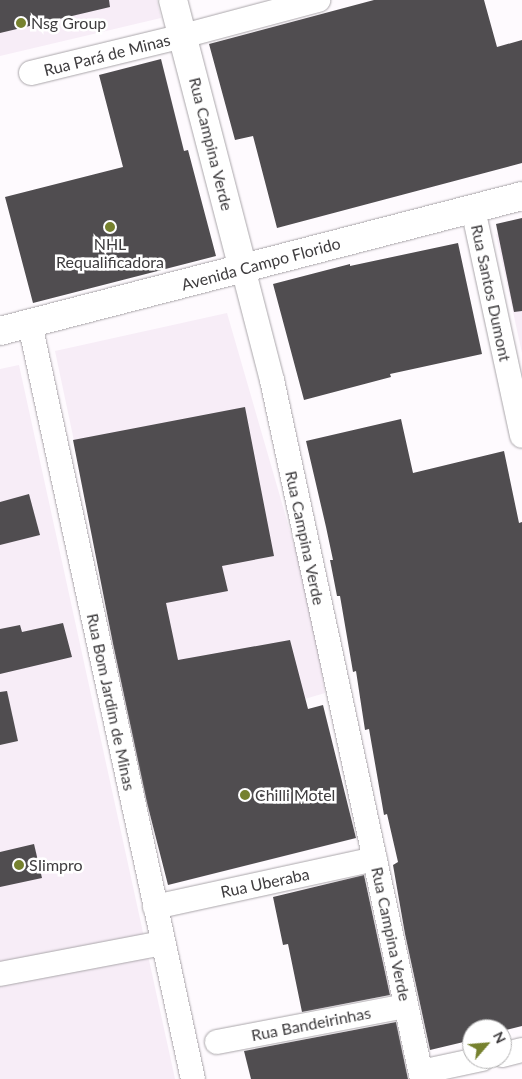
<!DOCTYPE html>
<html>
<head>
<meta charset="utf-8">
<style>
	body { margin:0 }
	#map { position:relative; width:522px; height:1079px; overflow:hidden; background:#fefafe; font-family:Lato,sans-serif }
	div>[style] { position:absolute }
	.built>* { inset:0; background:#f7edf7 }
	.building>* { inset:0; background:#504d50 }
	.roads { filter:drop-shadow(0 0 1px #aaa6aa) drop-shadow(0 0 1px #aaa6aa) }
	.minor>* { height:24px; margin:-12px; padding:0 12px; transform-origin:12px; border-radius:12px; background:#fff }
	.major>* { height:28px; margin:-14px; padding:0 14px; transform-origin:14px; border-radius:14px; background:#fff }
	.dots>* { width:14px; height:14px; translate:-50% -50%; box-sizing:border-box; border:2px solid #fff; border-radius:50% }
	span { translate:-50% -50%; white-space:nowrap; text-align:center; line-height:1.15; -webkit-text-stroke:5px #fff; paint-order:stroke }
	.poi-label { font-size:16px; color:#3e3c3e }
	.left { translate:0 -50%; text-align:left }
	.street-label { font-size:16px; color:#3e3c3e }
	.north { position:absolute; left:462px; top:1019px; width:50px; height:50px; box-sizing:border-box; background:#fff; border:1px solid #b2b1b2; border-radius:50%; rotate:63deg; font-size:14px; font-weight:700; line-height:20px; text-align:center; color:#3e3c3e }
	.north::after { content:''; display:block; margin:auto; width:18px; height:22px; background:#76812e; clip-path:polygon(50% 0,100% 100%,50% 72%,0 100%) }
</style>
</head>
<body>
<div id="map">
	<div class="built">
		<div style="clip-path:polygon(0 0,157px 0,161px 18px,0 56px)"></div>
		<div style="clip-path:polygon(522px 227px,522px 353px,496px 234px)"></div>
		<div style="clip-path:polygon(227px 313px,312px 607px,325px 693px,139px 748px,55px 351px)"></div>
		<div style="clip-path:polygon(19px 365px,175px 1079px,0 1079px,0 369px)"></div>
	</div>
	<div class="building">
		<div style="clip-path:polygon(0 0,109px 0,110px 7px,0 33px)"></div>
		<div style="clip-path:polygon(374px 0,484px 0,497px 47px,522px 40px,522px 163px,277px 228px,253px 136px,235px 140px,209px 44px)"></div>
		<div style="clip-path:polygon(161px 59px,184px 151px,188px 150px,216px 256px,33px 303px,5px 197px,123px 167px,99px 75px)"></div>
		<div style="clip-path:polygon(522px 218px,522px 311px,514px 312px,496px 224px)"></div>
		<div style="clip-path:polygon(458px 243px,482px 354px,390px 374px,391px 377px,304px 400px,273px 284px,350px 264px,350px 266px)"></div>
		<div style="clip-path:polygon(245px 407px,274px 556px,222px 566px,228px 591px,166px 603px,178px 660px,290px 640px,308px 709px,323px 705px,356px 838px,168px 885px,147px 803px,113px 644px,73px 440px)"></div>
		<div style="clip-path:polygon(401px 419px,413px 473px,504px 451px,519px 523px,522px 522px,522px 1026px,502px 1031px,472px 1029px,472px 1040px,430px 1050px,405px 934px,393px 865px,398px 862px,387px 814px,384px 815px,369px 729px,365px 730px,356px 671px,353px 672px,340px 596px,337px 596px,330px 560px,333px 560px,326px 527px,306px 441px)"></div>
		<div style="clip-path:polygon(29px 494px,40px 535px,0 545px,0 502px)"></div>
		<div style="clip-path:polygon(63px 623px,72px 657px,0 674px,0 629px,20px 625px,22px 632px)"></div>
		<div style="clip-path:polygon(7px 691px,18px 741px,0 745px,0 692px)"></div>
		<div style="clip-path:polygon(34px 844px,42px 878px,0 887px,0 852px)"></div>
		<div style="clip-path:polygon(364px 875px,390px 995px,302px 1012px,288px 944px,283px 945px,273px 897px)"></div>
		<div style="clip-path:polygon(396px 1022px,408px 1079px,251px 1079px,244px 1051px)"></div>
	</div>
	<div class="roads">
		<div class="minor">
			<div style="left:31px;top:73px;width:156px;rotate:-13.7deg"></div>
			<div style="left:183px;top:36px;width:140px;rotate:-14.9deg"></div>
			<div style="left:473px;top:209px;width:232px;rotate:77.8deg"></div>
			<div style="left:243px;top:268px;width:116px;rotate:75.5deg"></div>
			<div style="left:272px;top:380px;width:715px;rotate:77.89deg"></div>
			<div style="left:30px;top:324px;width:772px;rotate:77.82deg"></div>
			<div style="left:155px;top:907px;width:225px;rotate:-12.3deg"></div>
			<div style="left:0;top:974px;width:166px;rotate:-10.8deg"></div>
			<div style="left:217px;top:1042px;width:192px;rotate:-10.8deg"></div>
			<div style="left:502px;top:1055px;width:21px;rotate:-14deg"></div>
			<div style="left:421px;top:1072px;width:62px;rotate:-12deg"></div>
		</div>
		<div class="major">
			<div style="left:173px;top:0;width:277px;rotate:75.4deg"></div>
			<div style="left:0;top:331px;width:539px;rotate:-14.5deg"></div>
		</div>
	</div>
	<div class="dots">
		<div style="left:21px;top:23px;background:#76812e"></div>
		<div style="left:110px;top:227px;background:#76812e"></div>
		<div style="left:245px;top:795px;background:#76812e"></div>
		<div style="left:19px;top:865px;background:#76812e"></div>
	</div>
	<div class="poi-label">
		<span class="left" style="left:31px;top:23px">Nsg Group</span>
		<span style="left:110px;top:253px">NHL<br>Requalificadora</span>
		<span class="left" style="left:255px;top:795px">Chilli Motel</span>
		<span class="left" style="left:29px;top:865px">SIimpro</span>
	</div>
	<div class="street-label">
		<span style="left:107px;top:55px;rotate:-14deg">Rua Pará de Minas</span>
		<span style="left:211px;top:144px;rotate:76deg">Rua Campina Verde</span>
		<span style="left:261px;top:264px;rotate:-15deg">Avenida Campo Florido</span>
		<span style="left:491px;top:293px;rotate:78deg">Rua Santos Dumont</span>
		<span style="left:305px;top:538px;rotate:78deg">Rua Campina Verde</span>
		<span style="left:111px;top:702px;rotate:78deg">Rua Bom Jardim de Minas</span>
		<span style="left:265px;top:883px;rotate:-12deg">Rua Uberaba</span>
		<span style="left:391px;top:934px;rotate:78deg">Rua Campina Verde</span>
		<span style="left:311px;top:1024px;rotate:-11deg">Rua Bandeirinhas</span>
	</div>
	<div class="north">N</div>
</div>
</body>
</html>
